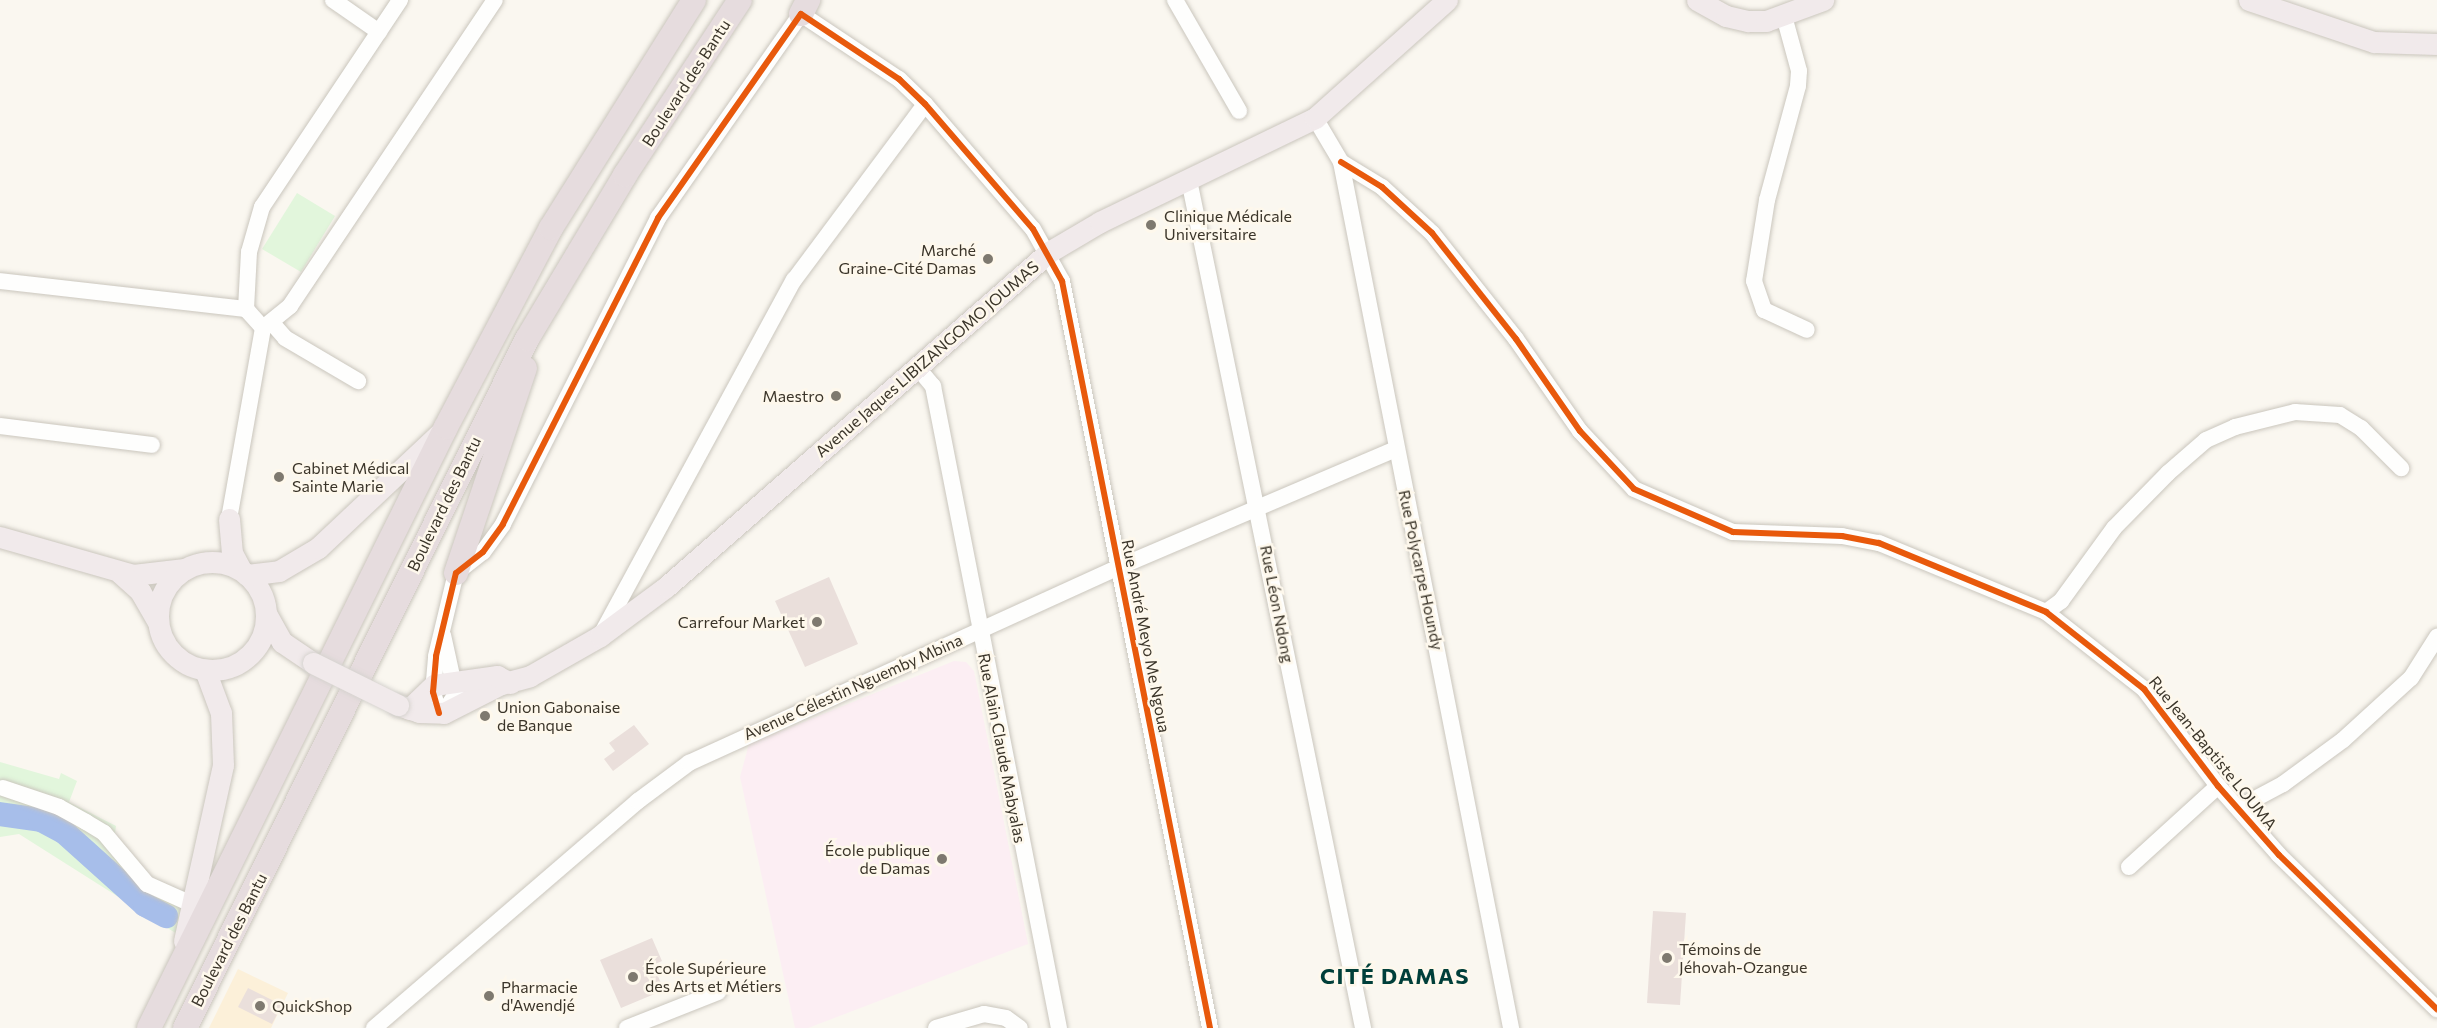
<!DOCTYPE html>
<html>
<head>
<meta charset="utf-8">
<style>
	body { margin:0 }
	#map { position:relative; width:2437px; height:1028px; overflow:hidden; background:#faf7f0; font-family:Commissioner,sans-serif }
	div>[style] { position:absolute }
	.built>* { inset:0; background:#fcf0d9 }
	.education>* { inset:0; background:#fceef3 }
	.green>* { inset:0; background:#e2f6dc }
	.river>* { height:24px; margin:-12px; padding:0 12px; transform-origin:12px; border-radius:12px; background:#a7beea }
	.building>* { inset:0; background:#eadfdb }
	.roads { filter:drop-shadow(0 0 2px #cac6bd) drop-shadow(0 0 2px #cac6bd) }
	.minor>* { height:16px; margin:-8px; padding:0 8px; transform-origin:8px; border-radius:8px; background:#fefefd }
	.major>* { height:21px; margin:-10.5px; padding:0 10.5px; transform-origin:10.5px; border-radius:10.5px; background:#f1eaeb }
	.major>.ring { margin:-10.5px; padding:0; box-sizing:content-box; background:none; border:21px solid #f1eaeb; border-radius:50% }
	.highway>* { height:24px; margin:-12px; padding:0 12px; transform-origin:12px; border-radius:12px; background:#e6dcde }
	.bridges { filter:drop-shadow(0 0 2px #d6d3cf) drop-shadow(0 0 2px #d6d3cf) }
	.major-bridge>* { height:21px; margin:-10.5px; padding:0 10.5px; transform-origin:10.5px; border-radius:10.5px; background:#f1eaeb }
	.cycleway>* { height:6px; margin:-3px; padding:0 3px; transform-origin:3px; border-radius:3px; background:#e8590c }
	.dots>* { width:16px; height:16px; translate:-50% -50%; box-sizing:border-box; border:3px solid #fef8ec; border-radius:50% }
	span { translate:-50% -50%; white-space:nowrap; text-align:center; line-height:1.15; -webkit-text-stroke:5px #fef8ec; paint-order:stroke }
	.street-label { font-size:16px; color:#3b352a }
	.poi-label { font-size:16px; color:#3b352a }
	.left { translate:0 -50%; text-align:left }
	.right { translate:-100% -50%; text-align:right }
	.district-label { font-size:22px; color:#003f3a; font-weight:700; letter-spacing:1.5px }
</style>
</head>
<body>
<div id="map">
	<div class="built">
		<div style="clip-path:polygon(238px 969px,288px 993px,271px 1028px,209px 1028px)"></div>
	</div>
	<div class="education">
		<div style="clip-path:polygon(954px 661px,966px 662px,974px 671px,1028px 944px,808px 1028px,795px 1028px,740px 777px,749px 744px)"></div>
	</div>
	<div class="green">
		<div style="clip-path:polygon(297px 193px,335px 216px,301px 272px,262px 249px)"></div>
		<div style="clip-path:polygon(0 762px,59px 779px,61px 773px,77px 781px,69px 802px,116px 826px,112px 856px,187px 899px,177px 934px,19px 834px,0 837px)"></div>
	</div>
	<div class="river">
		<div style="left:0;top:814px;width:41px;rotate:8.3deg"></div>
		<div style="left:41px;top:820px;width:26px;rotate:28deg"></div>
		<div style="left:64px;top:832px;width:109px;rotate:42deg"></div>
		<div style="left:145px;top:905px;width:24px;rotate:28deg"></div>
	</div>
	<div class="building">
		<div style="clip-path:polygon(829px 577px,858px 644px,805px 667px,775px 601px)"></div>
		<div style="clip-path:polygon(634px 725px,649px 744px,613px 771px,604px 759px,615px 751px,609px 743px)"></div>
		<div style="clip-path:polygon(1653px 911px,1686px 913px,1680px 1005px,1647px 1003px)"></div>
		<div style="clip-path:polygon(652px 938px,662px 961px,653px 965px,664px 990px,621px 1008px,600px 960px)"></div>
		<div style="clip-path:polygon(248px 988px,282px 1005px,272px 1024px,238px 1007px)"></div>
	</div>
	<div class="roads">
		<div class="minor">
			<div style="left:333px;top:0;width:56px;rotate:34.8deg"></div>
			<div style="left:1175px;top:0;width:128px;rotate:60deg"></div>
			<div style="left:1784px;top:16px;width:57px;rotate:74.7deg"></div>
			<div style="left:1799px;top:71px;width:15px;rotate:94deg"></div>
			<div style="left:1798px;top:86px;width:118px;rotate:105.2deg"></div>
			<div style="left:1767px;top:200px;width:82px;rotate:99.1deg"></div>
			<div style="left:1754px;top:281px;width:31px;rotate:71deg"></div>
			<div style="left:1764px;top:310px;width:47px;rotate:24.9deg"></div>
			<div style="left:1315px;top:118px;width:51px;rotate:59.4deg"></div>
			<div style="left:1341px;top:162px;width:883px;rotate:78.89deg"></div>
			<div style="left:1341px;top:162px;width:48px;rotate:31.4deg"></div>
			<div style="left:1382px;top:187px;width:68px;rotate:42.6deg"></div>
			<div style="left:1432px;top:233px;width:135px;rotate:51.6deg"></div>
			<div style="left:1516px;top:339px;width:112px;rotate:55.2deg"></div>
			<div style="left:1580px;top:431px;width:79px;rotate:47deg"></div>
			<div style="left:1634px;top:489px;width:108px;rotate:23.5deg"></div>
			<div style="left:1733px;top:532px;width:109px;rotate:2.1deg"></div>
			<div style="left:1842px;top:536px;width:38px;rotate:11deg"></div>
			<div style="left:1879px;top:543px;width:181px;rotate:22.4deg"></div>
			<div style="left:2046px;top:612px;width:125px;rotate:38.2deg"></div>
			<div style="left:2144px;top:689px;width:122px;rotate:52.7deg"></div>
			<div style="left:2218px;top:786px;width:92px;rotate:48.5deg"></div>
			<div style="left:2279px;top:855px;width:221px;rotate:44.3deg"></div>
			<div style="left:1189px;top:180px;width:866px;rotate:78.4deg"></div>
			<div style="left:0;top:281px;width:248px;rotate:6.5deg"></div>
			<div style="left:273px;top:324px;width:18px;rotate:49deg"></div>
			<div style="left:285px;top:338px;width:85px;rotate:30.5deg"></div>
			<div style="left:263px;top:328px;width:35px;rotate:-39deg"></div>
			<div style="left:290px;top:306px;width:368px;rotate:-56.2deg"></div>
			<div style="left:263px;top:328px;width:25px;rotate:-132deg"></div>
			<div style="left:246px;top:309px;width:57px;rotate:-87deg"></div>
			<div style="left:249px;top:252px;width:47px;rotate:-73.9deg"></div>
			<div style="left:262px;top:207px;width:249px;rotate:-56.3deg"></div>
			<div style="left:917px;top:367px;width:25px;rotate:50deg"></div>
			<div style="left:933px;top:386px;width:654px;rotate:78.9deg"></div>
			<div style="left:0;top:426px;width:153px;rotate:7.1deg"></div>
			<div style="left:229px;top:519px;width:194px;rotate:-79.9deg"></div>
			<div style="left:2046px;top:612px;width:19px;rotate:-36deg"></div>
			<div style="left:2061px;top:601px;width:90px;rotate:-54deg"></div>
			<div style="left:2114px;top:528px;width:77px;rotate:-45.5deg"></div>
			<div style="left:2168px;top:473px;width:50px;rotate:-41deg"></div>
			<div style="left:2206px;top:440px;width:32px;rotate:-24deg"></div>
			<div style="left:2235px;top:427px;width:62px;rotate:-14deg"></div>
			<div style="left:2295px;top:412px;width:45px;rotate:3.8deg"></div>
			<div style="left:2340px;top:415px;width:25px;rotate:32deg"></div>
			<div style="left:2361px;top:428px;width:57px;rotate:45deg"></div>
			<div style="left:602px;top:633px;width:402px;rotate:-61.5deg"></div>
			<div style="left:794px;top:280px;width:219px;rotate:-53.3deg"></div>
			<div style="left:443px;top:635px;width:60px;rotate:77.6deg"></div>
			<div style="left:456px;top:694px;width:22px;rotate:124deg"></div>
			<div style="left:439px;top:713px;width:22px;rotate:-106deg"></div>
			<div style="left:433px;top:692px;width:36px;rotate:-85deg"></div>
			<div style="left:436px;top:656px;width:85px;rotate:-76.5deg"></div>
			<div style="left:456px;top:573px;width:34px;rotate:-38deg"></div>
			<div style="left:483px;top:552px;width:34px;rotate:-54deg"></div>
			<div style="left:503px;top:524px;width:343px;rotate:-63.1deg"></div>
			<div style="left:658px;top:218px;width:249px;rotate:-55deg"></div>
			<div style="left:801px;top:14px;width:118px;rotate:33.6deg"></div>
			<div style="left:899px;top:79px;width:36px;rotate:44deg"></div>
			<div style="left:925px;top:104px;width:165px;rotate:49.2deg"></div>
			<div style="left:1033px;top:229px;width:60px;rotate:60.9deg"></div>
			<div style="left:1062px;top:281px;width:762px;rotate:78.79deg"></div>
			<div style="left:3px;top:788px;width:59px;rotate:18.7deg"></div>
			<div style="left:59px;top:807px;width:31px;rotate:29deg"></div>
			<div style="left:86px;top:822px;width:21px;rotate:31deg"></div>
			<div style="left:104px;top:833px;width:67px;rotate:49.9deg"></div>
			<div style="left:147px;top:884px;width:51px;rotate:24.1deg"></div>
			<div style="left:2238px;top:808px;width:51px;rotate:-28.1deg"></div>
			<div style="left:2283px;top:784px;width:74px;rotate:-36.3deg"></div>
			<div style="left:2343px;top:740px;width:92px;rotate:-42.4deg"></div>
			<div style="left:2411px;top:678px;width:49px;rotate:-57.6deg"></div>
			<div style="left:2129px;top:867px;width:120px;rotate:-42.3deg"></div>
			<div style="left:374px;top:1028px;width:348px;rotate:-40.7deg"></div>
			<div style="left:638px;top:801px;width:64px;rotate:-36.7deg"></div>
			<div style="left:689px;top:763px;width:473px;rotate:-24.5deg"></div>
			<div style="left:1119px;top:567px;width:301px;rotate:-23.1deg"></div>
			<div style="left:627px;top:1028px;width:98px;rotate:-21.6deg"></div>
			<div style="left:936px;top:1028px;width:50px;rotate:-16.3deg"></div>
			<div style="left:984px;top:1014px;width:22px;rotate:10deg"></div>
			<div style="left:1006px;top:1018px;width:17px;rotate:36deg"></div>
		</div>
		<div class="major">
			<div style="left:1697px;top:0;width:33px;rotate:29deg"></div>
			<div style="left:1726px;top:16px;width:23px;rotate:13deg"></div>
			<div style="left:1748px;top:21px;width:18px"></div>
			<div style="left:1766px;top:21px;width:61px;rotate:-20.2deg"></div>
			<div style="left:2249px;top:0;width:132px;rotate:18.6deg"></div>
			<div style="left:2374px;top:42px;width:63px;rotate:1.8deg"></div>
			<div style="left:229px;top:519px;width:34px;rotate:85deg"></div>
			<div style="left:232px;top:553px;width:19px;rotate:62deg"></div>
			<div style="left:0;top:537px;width:138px;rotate:15.9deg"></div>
			<div style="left:133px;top:575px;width:52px;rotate:-6.6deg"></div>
			<div class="ring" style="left:158px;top:562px;width:87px;height:87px"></div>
			<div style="left:120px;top:573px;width:27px;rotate:42deg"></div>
			<div style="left:140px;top:591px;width:34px;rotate:60deg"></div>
			<div style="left:247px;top:575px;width:32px;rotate:-7deg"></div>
			<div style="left:279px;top:571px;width:45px;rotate:-30.5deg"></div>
			<div style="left:318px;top:548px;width:172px;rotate:-43.3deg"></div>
			<div style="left:267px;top:615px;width:31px;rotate:61deg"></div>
			<div style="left:282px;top:642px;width:37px;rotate:34deg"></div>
			<div style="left:398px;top:705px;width:22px;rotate:18deg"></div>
			<div style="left:419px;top:712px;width:25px;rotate:2deg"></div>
			<div style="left:444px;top:713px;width:64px;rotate:-27deg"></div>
			<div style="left:501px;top:684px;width:30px;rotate:-15deg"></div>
			<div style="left:530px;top:676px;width:81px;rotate:-29.7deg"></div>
			<div style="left:600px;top:636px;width:82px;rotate:-36.6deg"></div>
			<div style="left:666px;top:587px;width:509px;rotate:-41.18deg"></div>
			<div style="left:1049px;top:252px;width:59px;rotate:-30.5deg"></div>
			<div style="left:1100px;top:222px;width:239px;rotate:-25.8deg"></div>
			<div style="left:1315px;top:118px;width:177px;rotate:-41.8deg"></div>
			<div style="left:409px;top:709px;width:35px;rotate:-44deg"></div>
			<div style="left:434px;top:685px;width:64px;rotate:-8.1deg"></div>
			<div style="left:497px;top:676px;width:15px;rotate:28deg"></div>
			<div style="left:184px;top:941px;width:180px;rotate:-77.5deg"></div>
			<div style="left:223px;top:765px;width:52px;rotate:-92.2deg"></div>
			<div style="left:221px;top:713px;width:46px;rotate:-110.4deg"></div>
		</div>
		<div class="highway">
			<div style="left:801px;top:14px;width:16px;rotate:-63deg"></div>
			<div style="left:456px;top:573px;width:216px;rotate:-71.4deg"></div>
			<div style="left:149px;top:1028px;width:670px;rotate:-63.7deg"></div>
			<div style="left:446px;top:427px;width:225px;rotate:-62.2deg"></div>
			<div style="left:551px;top:228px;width:269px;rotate:-57.9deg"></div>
			<div style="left:185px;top:1028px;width:769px;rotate:-63.6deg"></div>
			<div style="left:527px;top:339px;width:191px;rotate:-59.1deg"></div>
			<div style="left:625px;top:175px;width:209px;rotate:-56.7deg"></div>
		</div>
	</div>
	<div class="bridges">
		<div class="major-bridge">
			<div style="left:313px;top:663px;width:95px;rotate:26.3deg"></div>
		</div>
	</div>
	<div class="cycleway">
		<div style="left:1341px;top:162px;width:48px;rotate:31.4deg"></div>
		<div style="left:1382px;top:187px;width:68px;rotate:42.6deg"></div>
		<div style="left:1432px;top:233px;width:135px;rotate:51.6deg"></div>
		<div style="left:1516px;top:339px;width:112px;rotate:55.2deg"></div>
		<div style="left:1580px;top:431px;width:79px;rotate:47deg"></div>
		<div style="left:1634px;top:489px;width:108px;rotate:23.5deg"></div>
		<div style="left:1733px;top:532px;width:109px;rotate:2.1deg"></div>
		<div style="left:1842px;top:536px;width:38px;rotate:11deg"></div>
		<div style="left:1879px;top:543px;width:181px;rotate:22.4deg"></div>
		<div style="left:2046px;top:612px;width:125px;rotate:38.2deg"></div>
		<div style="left:2144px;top:689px;width:122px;rotate:52.7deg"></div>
		<div style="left:2218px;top:786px;width:92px;rotate:48.5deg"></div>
		<div style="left:2279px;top:855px;width:221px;rotate:44.3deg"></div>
		<div style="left:439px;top:713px;width:22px;rotate:-106deg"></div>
		<div style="left:433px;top:692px;width:36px;rotate:-85deg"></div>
		<div style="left:436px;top:656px;width:85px;rotate:-76.5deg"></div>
		<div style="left:456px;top:573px;width:34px;rotate:-38deg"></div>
		<div style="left:483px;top:552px;width:34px;rotate:-54deg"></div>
		<div style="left:503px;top:524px;width:343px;rotate:-63.1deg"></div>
		<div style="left:658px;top:218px;width:249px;rotate:-55deg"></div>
		<div style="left:801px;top:14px;width:118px;rotate:33.6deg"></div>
		<div style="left:899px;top:79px;width:36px;rotate:44deg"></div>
		<div style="left:925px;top:104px;width:165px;rotate:49.2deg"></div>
		<div style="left:1033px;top:229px;width:60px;rotate:60.9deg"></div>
		<div style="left:1062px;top:281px;width:762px;rotate:78.79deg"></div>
	</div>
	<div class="dots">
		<div style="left:1151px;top:225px;background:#7e796f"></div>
		<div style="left:988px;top:259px;background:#7e796f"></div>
		<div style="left:836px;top:396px;background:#7e796f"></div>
		<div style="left:279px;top:477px;background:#7e796f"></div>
		<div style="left:817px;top:622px;background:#7e796f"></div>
		<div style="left:485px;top:716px;background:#7e796f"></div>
		<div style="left:942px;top:859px;background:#7e796f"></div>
		<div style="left:1667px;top:958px;background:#7e796f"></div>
		<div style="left:633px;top:977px;background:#7e796f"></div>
		<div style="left:489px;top:996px;background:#7e796f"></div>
		<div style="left:260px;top:1006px;background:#7e796f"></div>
	</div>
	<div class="street-label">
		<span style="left:686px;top:83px;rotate:-57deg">Boulevard des Bantu</span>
		<span style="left:927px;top:359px;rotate:-41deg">Avenue Jaques LIBIZANGOMO JOUMAS</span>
		<span style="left:444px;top:504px;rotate:-64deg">Boulevard des Bantu</span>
		<span style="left:1421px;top:570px;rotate:78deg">Rue Polycarpe Houndy</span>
		<span style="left:1277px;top:604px;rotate:79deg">Rue Léon Ndong</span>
		<span style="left:1146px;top:636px;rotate:79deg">Rue André Meyo Me Ngoua</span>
		<span style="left:853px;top:687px;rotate:-24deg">Avenue Célestin Nguemby Mbina</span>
		<span style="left:1002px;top:748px;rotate:79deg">Rue Alain Claude Mabyalas</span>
		<span style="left:2213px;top:753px;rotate:51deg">Rue Jean-Baptiste LOUMA</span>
		<span style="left:229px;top:940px;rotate:-63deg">Boulevard des Bantu</span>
	</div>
	<div class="poi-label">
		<span class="left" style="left:1164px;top:225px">Clinique Médicale<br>Universitaire</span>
		<span class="right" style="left:976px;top:259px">Marché<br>Graine-Cité Damas</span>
		<span class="right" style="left:824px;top:396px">Maestro</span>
		<span class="left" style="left:292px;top:477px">Cabinet Médical<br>Sainte Marie</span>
		<span class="right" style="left:805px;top:622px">Carrefour Market</span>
		<span class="left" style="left:497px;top:716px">Union Gabonaise<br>de Banque</span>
		<span class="right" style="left:930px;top:859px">École publique<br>de Damas</span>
		<span class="left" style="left:1679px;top:958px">Témoins de<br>Jéhovah-Ozangue</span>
		<span class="left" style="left:645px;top:977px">École Supérieure<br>des Arts et Métiers</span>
		<span class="left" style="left:501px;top:996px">Pharmacie<br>d'Awendjé</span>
		<span class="left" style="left:272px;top:1006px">QuickShop</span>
	</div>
	<div class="district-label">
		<span style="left:1395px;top:976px">CITÉ DAMAS</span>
	</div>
</div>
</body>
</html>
